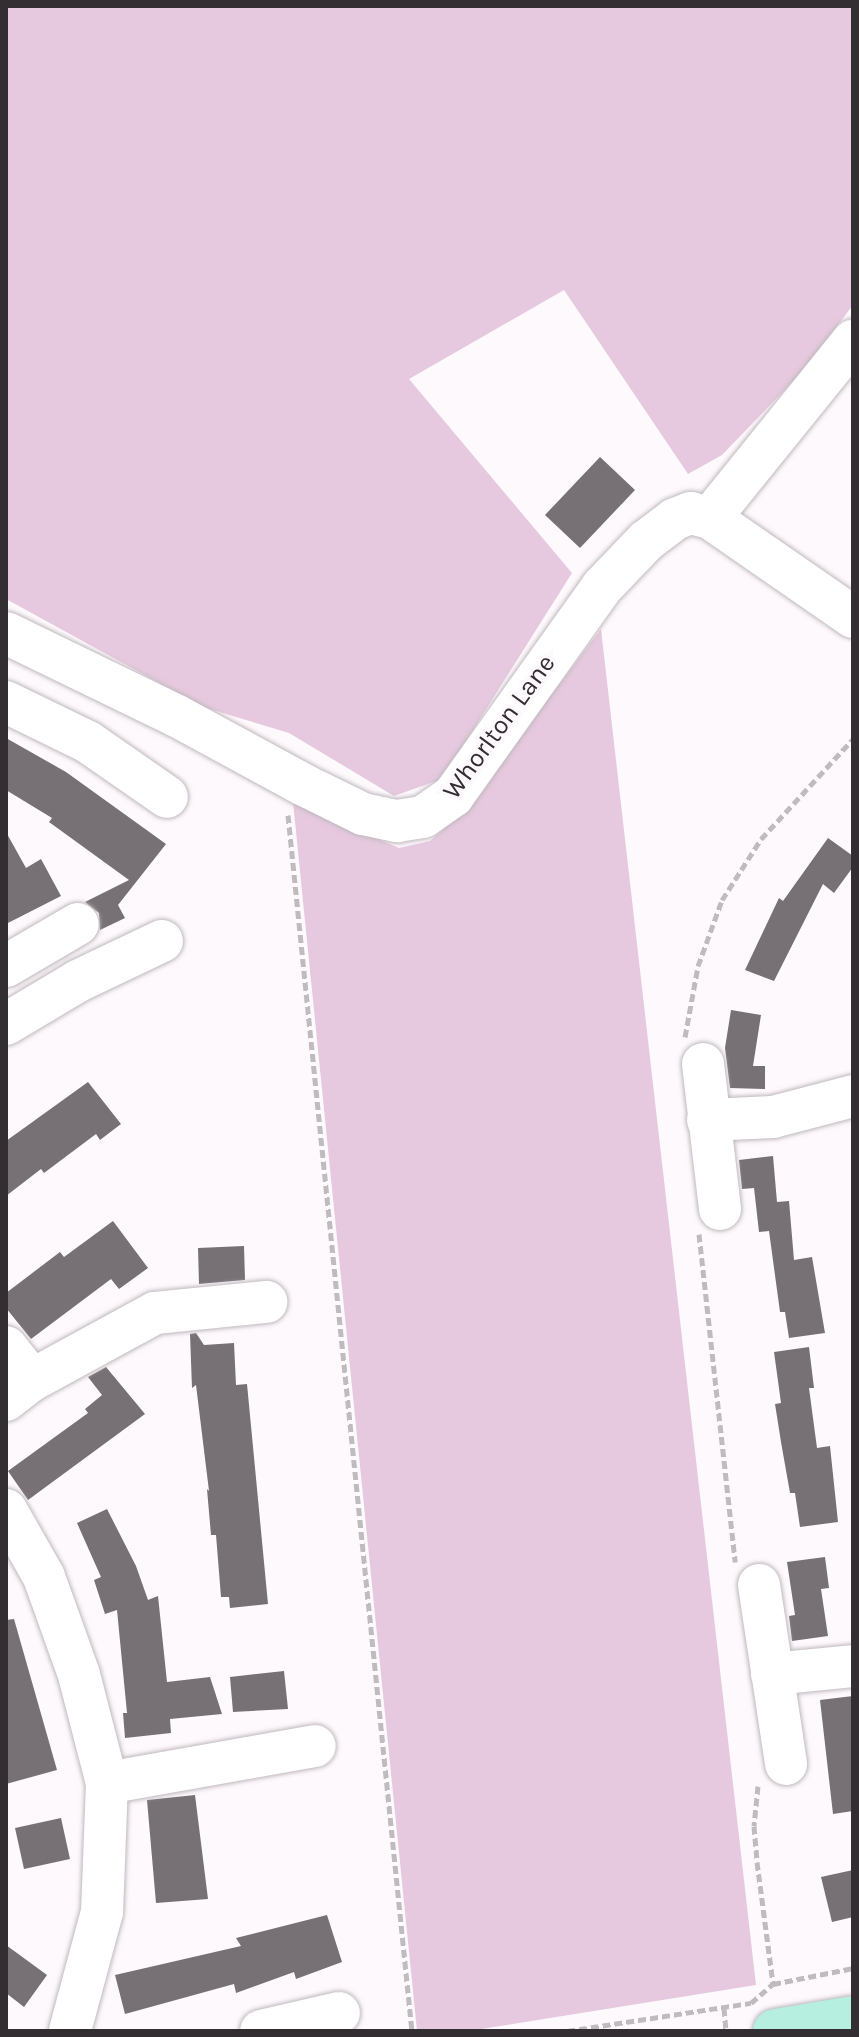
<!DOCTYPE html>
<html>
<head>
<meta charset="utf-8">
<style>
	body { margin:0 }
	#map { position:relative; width:859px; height:2037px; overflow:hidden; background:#fef9fd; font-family:Karla,sans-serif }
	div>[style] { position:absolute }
	.green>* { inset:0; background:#e6c9de }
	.building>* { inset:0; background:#777075 }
	.path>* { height:5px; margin-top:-2.5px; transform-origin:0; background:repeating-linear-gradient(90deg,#c0bbbf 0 8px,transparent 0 12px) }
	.roads { filter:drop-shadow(0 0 2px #c0b8be) drop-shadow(0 0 2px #c0b8be) }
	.minor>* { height:42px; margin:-21px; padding:0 21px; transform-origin:21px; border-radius:21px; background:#fff }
	.major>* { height:44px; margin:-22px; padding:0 22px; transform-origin:22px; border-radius:22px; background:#b6eee0 }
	span { translate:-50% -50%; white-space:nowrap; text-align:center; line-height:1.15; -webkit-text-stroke:8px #fef9fd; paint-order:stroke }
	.street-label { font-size:26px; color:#322e31 }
	.frame { position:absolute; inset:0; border:8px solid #322e31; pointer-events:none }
</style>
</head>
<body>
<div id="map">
	<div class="green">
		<div style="clip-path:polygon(6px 6px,853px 6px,853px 305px,802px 372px,722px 455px,688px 474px,564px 290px,409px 379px,572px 573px,442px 779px,394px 796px,289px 733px,203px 707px,6px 599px)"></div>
		<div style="clip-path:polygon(601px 629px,756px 1985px,469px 2031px,417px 2031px,293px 802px,399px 848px,430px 841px,463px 812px)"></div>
	</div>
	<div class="building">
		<div style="clip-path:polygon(600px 457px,635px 490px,580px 548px,545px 515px)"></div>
		<div style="clip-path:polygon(6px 738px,66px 772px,166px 844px,118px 905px,125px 918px,100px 930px,99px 913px,85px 902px,129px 880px,49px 822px,52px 818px,6px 790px)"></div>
		<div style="clip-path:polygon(6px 832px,26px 868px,41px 859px,61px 896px,6px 924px)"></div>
		<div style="clip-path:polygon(828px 838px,853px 856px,853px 867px,834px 893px,823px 884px,774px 981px,745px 970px,779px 898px,783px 901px)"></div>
		<div style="clip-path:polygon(731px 1010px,761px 1015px,753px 1066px,765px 1066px,765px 1089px,730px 1088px,725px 1048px)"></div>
		<div style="clip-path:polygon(88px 1082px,121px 1124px,100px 1140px,96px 1134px,44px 1173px,41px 1169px,6px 1196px,6px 1141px)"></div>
		<div style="clip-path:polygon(773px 1156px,777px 1202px,789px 1201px,794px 1260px,812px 1257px,825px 1333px,789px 1338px,785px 1312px,780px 1312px,769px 1231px,759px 1232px,754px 1188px,742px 1189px,739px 1160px)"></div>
		<div style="clip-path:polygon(113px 1221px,148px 1268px,119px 1289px,111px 1279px,31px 1339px,6px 1308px,6px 1293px,60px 1252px,64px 1257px)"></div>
		<div style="clip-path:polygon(244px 1246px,245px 1280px,199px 1284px,198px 1248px)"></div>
		<div style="clip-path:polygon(196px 1333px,204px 1345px,234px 1343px,236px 1385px,247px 1384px,268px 1604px,230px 1608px,229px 1597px,221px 1597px,216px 1535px,211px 1535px,207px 1489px,209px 1491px,196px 1385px,192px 1388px,190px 1334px)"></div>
		<div style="clip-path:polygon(809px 1347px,814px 1388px,809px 1388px,817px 1448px,830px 1446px,838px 1522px,800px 1527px,795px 1493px,790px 1493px,781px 1442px,775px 1404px,781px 1403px,774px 1352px)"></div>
		<div style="clip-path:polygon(106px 1367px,145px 1414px,28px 1500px,8px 1471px,88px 1413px,85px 1409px,102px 1395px,88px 1377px)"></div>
		<div style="clip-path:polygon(107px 1509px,136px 1566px,148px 1600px,158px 1596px,167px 1682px,210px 1677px,222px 1714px,170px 1719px,171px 1733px,125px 1738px,123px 1713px,127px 1713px,117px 1610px,105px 1614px,94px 1580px,101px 1577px,77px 1523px)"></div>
		<div style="clip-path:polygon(825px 1557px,829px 1588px,821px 1589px,828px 1636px,792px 1641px,789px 1616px,795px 1615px,787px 1562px)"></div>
		<div style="clip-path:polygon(14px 1619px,57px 1770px,6px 1784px,6px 1620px)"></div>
		<div style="clip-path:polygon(284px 1671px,288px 1709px,233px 1712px,230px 1677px)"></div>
		<div style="clip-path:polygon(853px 1696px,853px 1811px,833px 1814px,820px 1700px)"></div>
		<div style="clip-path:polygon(195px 1795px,208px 1899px,156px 1903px,147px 1800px)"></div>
		<div style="clip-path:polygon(61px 1818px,70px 1859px,24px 1869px,15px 1828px)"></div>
		<div style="clip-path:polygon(853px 1870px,853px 1917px,832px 1922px,821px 1877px)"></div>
		<div style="clip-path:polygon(327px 1915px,342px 1962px,296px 1979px,294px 1972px,236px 1993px,234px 1984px,125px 2014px,115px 1975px,241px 1946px,236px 1938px)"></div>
		<div style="clip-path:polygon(6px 1945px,47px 1975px,24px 2007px,6px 1993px)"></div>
	</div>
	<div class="path">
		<div style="left:288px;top:815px;width:1222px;rotate:84.18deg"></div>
		<div style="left:685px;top:1037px;width:72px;rotate:-79.6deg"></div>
		<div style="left:698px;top:966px;width:70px;rotate:-70deg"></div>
		<div style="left:722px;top:900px;width:72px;rotate:-57.4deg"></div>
		<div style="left:761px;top:839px;width:136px;rotate:-47.4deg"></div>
		<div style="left:699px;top:1234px;width:330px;rotate:83.7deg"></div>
		<div style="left:758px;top:1786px;width:40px;rotate:95.7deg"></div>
		<div style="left:754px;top:1826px;width:36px;rotate:85deg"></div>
		<div style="left:757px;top:1862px;width:123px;rotate:82.5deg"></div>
		<div style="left:724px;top:2008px;width:23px;rotate:85deg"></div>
		<div style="left:567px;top:2031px;width:186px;rotate:-8.7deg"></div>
		<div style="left:751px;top:2003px;width:29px;rotate:-41deg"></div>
		<div style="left:773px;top:1984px;width:82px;rotate:-11.3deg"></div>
	</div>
	<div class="roads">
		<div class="minor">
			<div style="left:710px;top:518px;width:228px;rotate:-51.1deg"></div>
			<div style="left:6px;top:633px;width:190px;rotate:25.9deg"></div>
			<div style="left:177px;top:716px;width:145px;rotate:28.5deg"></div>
			<div style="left:304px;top:785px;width:66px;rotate:26.2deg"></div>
			<div style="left:363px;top:814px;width:35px;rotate:12deg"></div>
			<div style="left:397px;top:821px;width:26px;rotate:-9deg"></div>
			<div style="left:423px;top:817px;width:37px;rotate:-35deg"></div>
			<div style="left:453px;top:796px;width:257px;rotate:-54.5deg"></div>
			<div style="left:602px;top:587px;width:64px;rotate:-46.3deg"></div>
			<div style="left:646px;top:541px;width:36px;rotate:-37deg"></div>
			<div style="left:675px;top:519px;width:17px;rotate:-21deg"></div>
			<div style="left:691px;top:513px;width:20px;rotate:15deg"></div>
			<div style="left:710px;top:518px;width:174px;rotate:34.7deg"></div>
			<div style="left:6px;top:702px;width:91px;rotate:26deg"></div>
			<div style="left:88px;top:742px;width:96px;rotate:34.8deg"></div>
			<div style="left:6px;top:966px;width:83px;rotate:-30.3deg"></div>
			<div style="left:6px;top:1024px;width:84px;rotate:-30.8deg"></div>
			<div style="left:78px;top:981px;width:93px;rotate:-25.5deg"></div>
			<div style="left:703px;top:1064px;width:146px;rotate:83.3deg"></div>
			<div style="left:708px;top:1120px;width:65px;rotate:-2.6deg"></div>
			<div style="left:773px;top:1117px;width:83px;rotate:-14.7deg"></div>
			<div style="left:6px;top:1347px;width:42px;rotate:51.8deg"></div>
			<div style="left:6px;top:1400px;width:33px;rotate:-38deg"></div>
			<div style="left:32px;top:1380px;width:140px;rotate:-28.6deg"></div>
			<div style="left:155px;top:1313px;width:112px;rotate:-5.7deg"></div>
			<div style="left:6px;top:1510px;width:77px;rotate:60.4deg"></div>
			<div style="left:44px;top:1577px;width:104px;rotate:70.3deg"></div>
			<div style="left:79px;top:1675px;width:112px;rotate:75.5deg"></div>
			<div style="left:107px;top:1783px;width:129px;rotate:92.2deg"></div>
			<div style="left:102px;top:1912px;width:123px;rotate:105.1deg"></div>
			<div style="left:759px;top:1585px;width:181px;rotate:81.4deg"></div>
			<div style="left:772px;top:1674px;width:81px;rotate:-5.6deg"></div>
			<div style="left:107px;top:1783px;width:211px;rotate:-10.1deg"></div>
			<div style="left:261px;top:2031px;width:80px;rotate:-13deg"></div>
		</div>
		<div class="major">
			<div style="left:775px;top:2031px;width:79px;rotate:-9.5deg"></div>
		</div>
	</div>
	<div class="street-label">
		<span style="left:499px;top:727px;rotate:-54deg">Whorlton Lane</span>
	</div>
	<div class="frame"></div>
</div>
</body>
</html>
